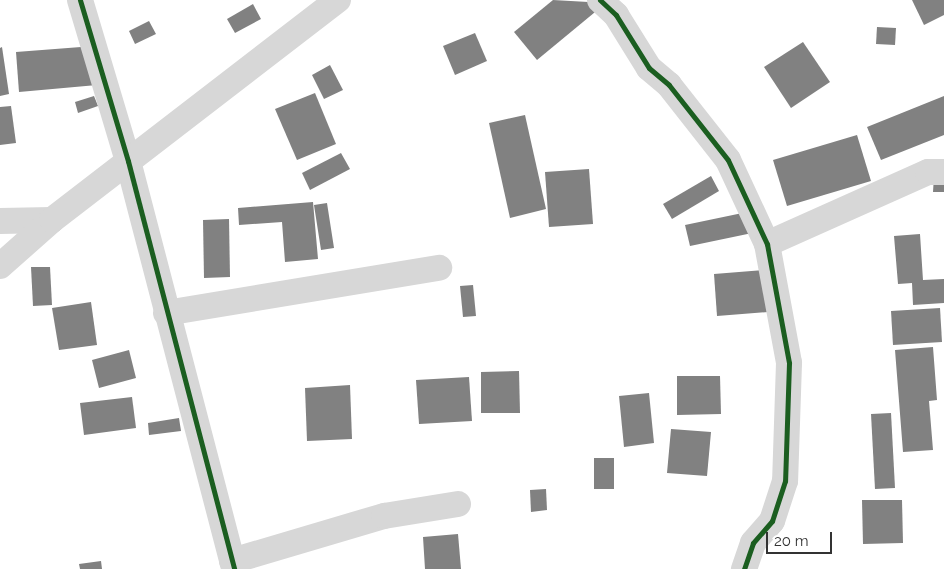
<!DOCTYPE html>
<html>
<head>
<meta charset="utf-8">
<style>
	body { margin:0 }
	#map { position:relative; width:944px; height:569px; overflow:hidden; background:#fff; font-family:Raleway,sans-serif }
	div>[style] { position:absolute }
	.building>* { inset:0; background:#818181 }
	.minor>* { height:26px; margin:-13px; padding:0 13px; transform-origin:13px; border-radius:13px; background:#d7d7d7 }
	.cycleway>* { height:5px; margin:-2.5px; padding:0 2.5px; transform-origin:2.5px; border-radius:2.5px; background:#1b5e20 }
	span { translate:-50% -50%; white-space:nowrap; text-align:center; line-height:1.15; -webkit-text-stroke:5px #fff; paint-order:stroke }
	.scale { position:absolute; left:766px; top:532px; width:66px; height:22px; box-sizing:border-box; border:2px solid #333; border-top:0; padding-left:6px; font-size:15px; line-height:18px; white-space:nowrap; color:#333; -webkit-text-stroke:4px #fff; paint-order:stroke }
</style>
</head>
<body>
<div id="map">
	<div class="building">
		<div style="clip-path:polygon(553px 0,606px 3px,537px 60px,514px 32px)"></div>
		<div style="clip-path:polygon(912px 0,944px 0,944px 15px,924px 25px)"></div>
		<div style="clip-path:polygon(253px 4px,261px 19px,235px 33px,227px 19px)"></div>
		<div style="clip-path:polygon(149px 21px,156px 34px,135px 44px,129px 31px)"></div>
		<div style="clip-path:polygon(877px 27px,896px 28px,895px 45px,876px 44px)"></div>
		<div style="clip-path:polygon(475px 33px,487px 61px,455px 75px,443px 46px)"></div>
		<div style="clip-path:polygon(803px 42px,830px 82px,791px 108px,764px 67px)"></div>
		<div style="clip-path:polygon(94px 46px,97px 85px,19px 92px,16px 52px)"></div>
		<div style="clip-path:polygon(2px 47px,9px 94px,0 96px,0 48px)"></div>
		<div style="clip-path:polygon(330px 65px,343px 90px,324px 99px,312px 75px)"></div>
		<div style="clip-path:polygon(315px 93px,336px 144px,297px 160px,275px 109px)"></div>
		<div style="clip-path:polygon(94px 96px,98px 106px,78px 113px,75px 102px)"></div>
		<div style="clip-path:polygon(944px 96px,944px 135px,881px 160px,867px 127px)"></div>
		<div style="clip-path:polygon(11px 106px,16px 143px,0 145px,0 107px)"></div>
		<div style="clip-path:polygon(525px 115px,546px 209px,510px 218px,489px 123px)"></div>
		<div style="clip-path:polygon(857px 135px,871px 181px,787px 206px,773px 160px)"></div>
		<div style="clip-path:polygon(341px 153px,350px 169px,310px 190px,302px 173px)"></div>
		<div style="clip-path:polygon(589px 169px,593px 224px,549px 227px,545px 172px)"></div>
		<div style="clip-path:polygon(934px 175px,944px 175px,944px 192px,933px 192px)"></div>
		<div style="clip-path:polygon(711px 176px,719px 191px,672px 219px,663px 204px)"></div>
		<div style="clip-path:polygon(313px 202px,318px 259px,285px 262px,282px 222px,239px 225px,238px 208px)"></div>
		<div style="clip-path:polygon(327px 203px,334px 248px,321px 250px,314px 205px)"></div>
		<div style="clip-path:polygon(752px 211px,757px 232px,690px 246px,685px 225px)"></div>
		<div style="clip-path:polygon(229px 219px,230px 277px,204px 278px,203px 220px)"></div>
		<div style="clip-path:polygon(920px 234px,923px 280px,944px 279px,944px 303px,913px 305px,912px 283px,898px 284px,894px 236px)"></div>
		<div style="clip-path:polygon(31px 267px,50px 267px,52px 305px,33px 306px)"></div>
		<div style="clip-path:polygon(778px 269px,781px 311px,717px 316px,714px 274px)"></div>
		<div style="clip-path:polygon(473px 285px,476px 316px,463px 317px,460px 286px)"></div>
		<div style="clip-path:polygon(91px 302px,97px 345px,59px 350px,52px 308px)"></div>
		<div style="clip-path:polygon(940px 308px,942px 342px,893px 345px,891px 311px)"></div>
		<div style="clip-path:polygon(933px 347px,937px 400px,929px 401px,933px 450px,903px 452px,895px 350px)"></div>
		<div style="clip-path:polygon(129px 350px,136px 378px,99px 388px,92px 360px)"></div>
		<div style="clip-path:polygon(519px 371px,520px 413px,481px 413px,481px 372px)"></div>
		<div style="clip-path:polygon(677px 376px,720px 376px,721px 414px,677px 415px)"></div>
		<div style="clip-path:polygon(469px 377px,472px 421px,419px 424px,416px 380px)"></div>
		<div style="clip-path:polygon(350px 385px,352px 439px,307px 441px,305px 388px)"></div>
		<div style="clip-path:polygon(649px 393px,654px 443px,624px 447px,619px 396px)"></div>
		<div style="clip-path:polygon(132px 397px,136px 428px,84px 435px,80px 403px)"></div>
		<div style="clip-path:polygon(891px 413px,895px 488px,875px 489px,871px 414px)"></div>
		<div style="clip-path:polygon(179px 418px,181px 431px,149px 435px,148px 423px)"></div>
		<div style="clip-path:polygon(671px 429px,711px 432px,707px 476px,667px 473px)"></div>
		<div style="clip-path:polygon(594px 458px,614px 458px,614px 489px,594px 489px)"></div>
		<div style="clip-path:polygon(546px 489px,547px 510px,531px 512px,530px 490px)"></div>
		<div style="clip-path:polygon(862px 500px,902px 500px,903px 543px,863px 544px)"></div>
		<div style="clip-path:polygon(458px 534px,461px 569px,425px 569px,423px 537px)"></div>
		<div style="clip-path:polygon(101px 561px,102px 569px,80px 569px,79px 564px)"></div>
	</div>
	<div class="minor">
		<div style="left:80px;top:0;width:168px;rotate:73.4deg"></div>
		<div style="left:128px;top:161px;width:422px;rotate:75.4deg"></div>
		<div style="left:600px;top:0;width:22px;rotate:43deg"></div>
		<div style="left:616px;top:15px;width:62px;rotate:58.1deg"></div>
		<div style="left:649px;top:68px;width:26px;rotate:40deg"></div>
		<div style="left:669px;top:85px;width:95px;rotate:51.8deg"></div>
		<div style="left:728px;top:160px;width:93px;rotate:65.1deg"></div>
		<div style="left:767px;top:244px;width:121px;rotate:79.5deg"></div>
		<div style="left:789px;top:363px;width:118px;rotate:91.9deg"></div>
		<div style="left:785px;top:481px;width:42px;rotate:108deg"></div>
		<div style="left:772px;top:521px;width:29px;rotate:131deg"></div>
		<div style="left:753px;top:543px;width:28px;rotate:109deg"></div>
		<div style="left:0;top:221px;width:52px;rotate:-1.1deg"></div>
		<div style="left:767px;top:244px;width:176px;rotate:-24.1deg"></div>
		<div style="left:928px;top:172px;width:16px"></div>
		<div style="left:0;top:266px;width:69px;rotate:-41.5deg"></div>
		<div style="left:52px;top:220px;width:361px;rotate:-37.6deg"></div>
		<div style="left:166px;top:313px;width:277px;rotate:-9.4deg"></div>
		<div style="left:232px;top:561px;width:159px;rotate:-16.5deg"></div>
		<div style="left:384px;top:516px;width:75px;rotate:-9.2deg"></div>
	</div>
	<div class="cycleway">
		<div style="left:80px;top:0;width:168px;rotate:73.4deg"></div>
		<div style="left:128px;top:161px;width:422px;rotate:75.4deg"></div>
		<div style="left:600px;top:0;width:22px;rotate:43deg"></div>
		<div style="left:616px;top:15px;width:62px;rotate:58.1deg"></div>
		<div style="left:649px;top:68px;width:26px;rotate:40deg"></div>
		<div style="left:669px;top:85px;width:95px;rotate:51.8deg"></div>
		<div style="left:728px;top:160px;width:93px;rotate:65.1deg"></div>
		<div style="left:767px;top:244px;width:121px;rotate:79.5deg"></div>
		<div style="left:789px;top:363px;width:118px;rotate:91.9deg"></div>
		<div style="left:785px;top:481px;width:42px;rotate:108deg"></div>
		<div style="left:772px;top:521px;width:29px;rotate:131deg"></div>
		<div style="left:753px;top:543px;width:28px;rotate:109deg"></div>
	</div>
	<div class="scale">20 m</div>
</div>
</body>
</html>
